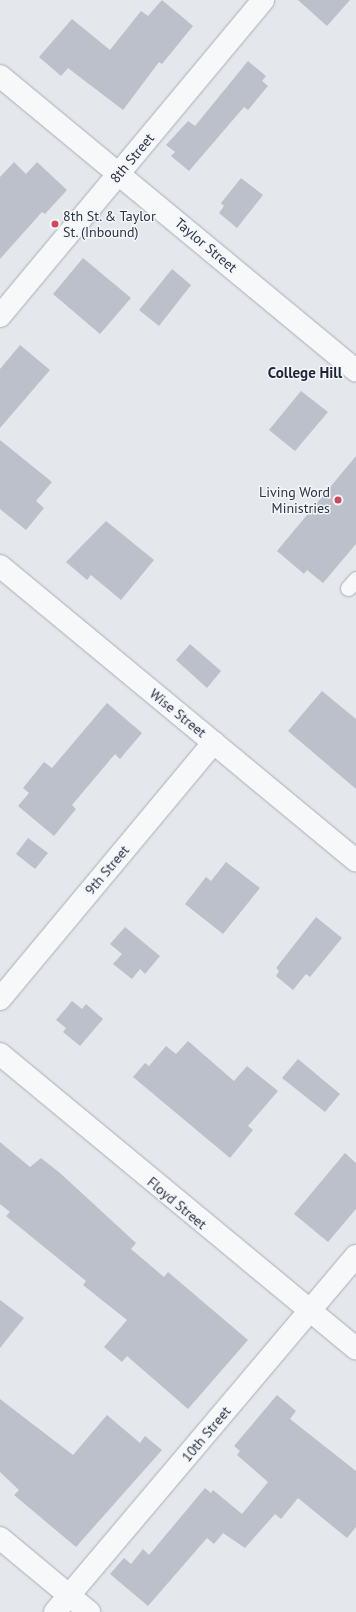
<!DOCTYPE html>
<html>
<head>
<meta charset="utf-8">
<style>
	body { margin:0 }
	#map { position:relative; width:356px; height:1612px; overflow:hidden; background:#e4e7ec; font-family:"PT Sans",sans-serif }
	div>[style] { position:absolute }
	.building>* { inset:0; background:#bbc0ca }
	.roads { filter:drop-shadow(0 0 1px #a9aeb7) drop-shadow(0 0 1px #a9aeb7) }
	.service>* { height:15px; margin:-7.5px; padding:0 7.5px; transform-origin:7.5px; border-radius:7.5px; background:#f7f8fa }
	.minor>* { height:22px; margin:-11px; padding:0 11px; transform-origin:11px; border-radius:11px; background:#f7f8fa }
	.tertiary>* { height:22px; margin:-11px; padding:0 11px; transform-origin:11px; border-radius:11px; background:#f7f8fa }
	.dots>* { width:11px; height:11px; translate:-50% -50%; box-sizing:border-box; border:2px solid #f4f6f9; border-radius:50% }
	span { translate:-50% -50%; white-space:nowrap; text-align:center; line-height:1.15; -webkit-text-stroke:3px #f4f6f9; paint-order:stroke }
	.street-label { font-size:14px; color:#2b3445 }
	.poi-label { font-size:14px; color:#2b3445 }
	.left { translate:0 -50%; text-align:left }
	.right { translate:-100% -50%; text-align:right }
	.neighbourhood-label { font-size:15px; color:#1d2536; font-weight:700 }
</style>
</head>
<body>
<div id="map">
	<div class="building">
		<div style="clip-path:polygon(162px 0,193px 26px,162px 64px,159px 62px,123px 110px,68px 68px,61px 76px,39px 57px,72px 19px,110px 50px,141px 11px,148px 16px)"></div>
		<div style="clip-path:polygon(298px 0,350px 0,327px 26px)"></div>
		<div style="clip-path:polygon(248px 61px,266px 76px,262px 81px,268px 86px,248px 110px,244px 107px,189px 171px,171px 156px,175px 152px,166px 145px,188px 121px,195px 126px)"></div>
		<div style="clip-path:polygon(14px 162px,26px 174px,37px 162px,67px 190px,45px 214px,42px 212px,0 259px,0 177px)"></div>
		<div style="clip-path:polygon(241px 178px,263px 195px,237px 228px,219px 213px,224px 206px,221px 203px)"></div>
		<div style="clip-path:polygon(83px 258px,131px 298px,100px 334px,53px 294px)"></div>
		<div style="clip-path:polygon(172px 269px,191px 285px,159px 326px,139px 310px)"></div>
		<div style="clip-path:polygon(20px 345px,50px 370px,0 428px,0 369px)"></div>
		<div style="clip-path:polygon(301px 391px,328px 412px,295px 451px,269px 430px)"></div>
		<div style="clip-path:polygon(0 440px,52px 482px,36px 501px,44px 508px,26px 530px,0 509px)"></div>
		<div style="clip-path:polygon(356px 456px,356px 544px,323px 583px,307px 570px,304px 574px,277px 551px)"></div>
		<div style="clip-path:polygon(106px 521px,154px 560px,121px 600px,91px 575px,87px 580px,66px 562px)"></div>
		<div style="clip-path:polygon(190px 644px,221px 671px,207px 688px,176px 660px)"></div>
		<div style="clip-path:polygon(322px 691px,356px 719px,356px 789px,288px 731px)"></div>
		<div style="clip-path:polygon(107px 703px,142px 733px,120px 759px,115px 754px,72px 805px,76px 809px,54px 836px,18px 806px,29px 793px,23px 788px,44px 762px,52px 768px)"></div>
		<div style="clip-path:polygon(28px 838px,48px 853px,35px 869px,16px 854px)"></div>
		<div style="clip-path:polygon(226px 862px,260px 888px,223px 934px,185px 904px,206px 877px,211px 881px)"></div>
		<div style="clip-path:polygon(316px 917px,342px 938px,310px 977px,306px 974px,293px 990px,276px 976px,279px 971px,276px 968px)"></div>
		<div style="clip-path:polygon(125px 927px,160px 956px,145px 974px,140px 969px,132px 979px,113px 964px,122px 954px,110px 944px)"></div>
		<div style="clip-path:polygon(72px 1001px,82px 1009px,86px 1004px,103px 1019px,80px 1046px,63px 1032px,66px 1028px,56px 1020px)"></div>
		<div style="clip-path:polygon(188px 1041px,234px 1081px,247px 1066px,278px 1091px,248px 1126px,253px 1130px,230px 1158px,133px 1077px,145px 1063px,149px 1066px,166px 1046px,176px 1054px)"></div>
		<div style="clip-path:polygon(298px 1059px,340px 1094px,325px 1112px,282px 1078px)"></div>
		<div style="clip-path:polygon(0 1142px,30px 1167px,41px 1158px,60px 1173px,136px 1243px,131px 1249px,164px 1277px,168px 1272px,248px 1340px,188px 1409px,127px 1356px,122px 1362px,104px 1347px,127px 1320px,83px 1285px,86px 1281px,6px 1216px,10px 1212px,0 1204px)"></div>
		<div style="clip-path:polygon(345px 1153px,356px 1163px,356px 1209px,328px 1242px,294px 1214px)"></div>
		<div style="clip-path:polygon(0 1300px,24px 1318px,0 1348px)"></div>
		<div style="clip-path:polygon(277px 1395px,296px 1411px,290px 1419px,356px 1471px,356px 1527px,347px 1538px,298px 1498px,281px 1519px,275px 1514px,245px 1548px,223px 1533px,214px 1544px,207px 1538px,148px 1606px,110px 1574px,124px 1558px,131px 1564px,143px 1549px,149px 1555px,205px 1488px,211px 1493px,213px 1490px,242px 1514px,268px 1482px,237px 1455px,240px 1451px,234px 1446px)"></div>
		<div style="clip-path:polygon(0 1399px,73px 1455px,107px 1415px,140px 1443px,145px 1436px,162px 1450px,76px 1547px,14px 1495px,19px 1490px,0 1472px)"></div>
	</div>
	<div class="roads">
		<div class="service">
			<div style="left:348px;top:588px;width:12px;rotate:-48deg"></div>
		</div>
		<div class="minor">
			<div style="left:0;top:76px;width:462px;rotate:39.6deg"></div>
			<div style="left:0;top:566px;width:462px;rotate:39.6deg"></div>
			<div style="left:0;top:999px;width:334px;rotate:-50.2deg"></div>
			<div style="left:0;top:1054px;width:462px;rotate:39.6deg"></div>
			<div style="left:0;top:1538px;width:116px;rotate:39.7deg"></div>
			<div style="left:55px;top:1612px;width:466px;rotate:-49.8deg"></div>
		</div>
		<div class="tertiary">
			<div style="left:0;top:316px;width:411px;rotate:-50.2deg"></div>
		</div>
	</div>
	<div class="dots">
		<div style="left:55px;top:224px;background:#d1495b"></div>
		<div style="left:338px;top:500px;background:#d1495b"></div>
	</div>
	<div class="street-label">
		<span style="left:132px;top:158px;rotate:-50deg">8th Street</span>
		<span style="left:206px;top:245px;rotate:40deg">Taylor Street</span>
		<span style="left:178px;top:713px;rotate:39deg">Wise Street</span>
		<span style="left:107px;top:870px;rotate:-50deg">9th Street</span>
		<span style="left:177px;top:1203px;rotate:40deg">Floyd Street</span>
		<span style="left:206px;top:1434px;rotate:-50deg">10th Street</span>
	</div>
	<div class="poi-label">
		<span class="left" style="left:63px;top:224px">8th St. &amp; Taylor<br>St. (Inbound)</span>
		<span class="right" style="left:330px;top:500px">Living Word<br>Ministries</span>
	</div>
	<div class="neighbourhood-label">
		<span style="left:305px;top:373px">College Hill</span>
	</div>
</div>
</body>
</html>
